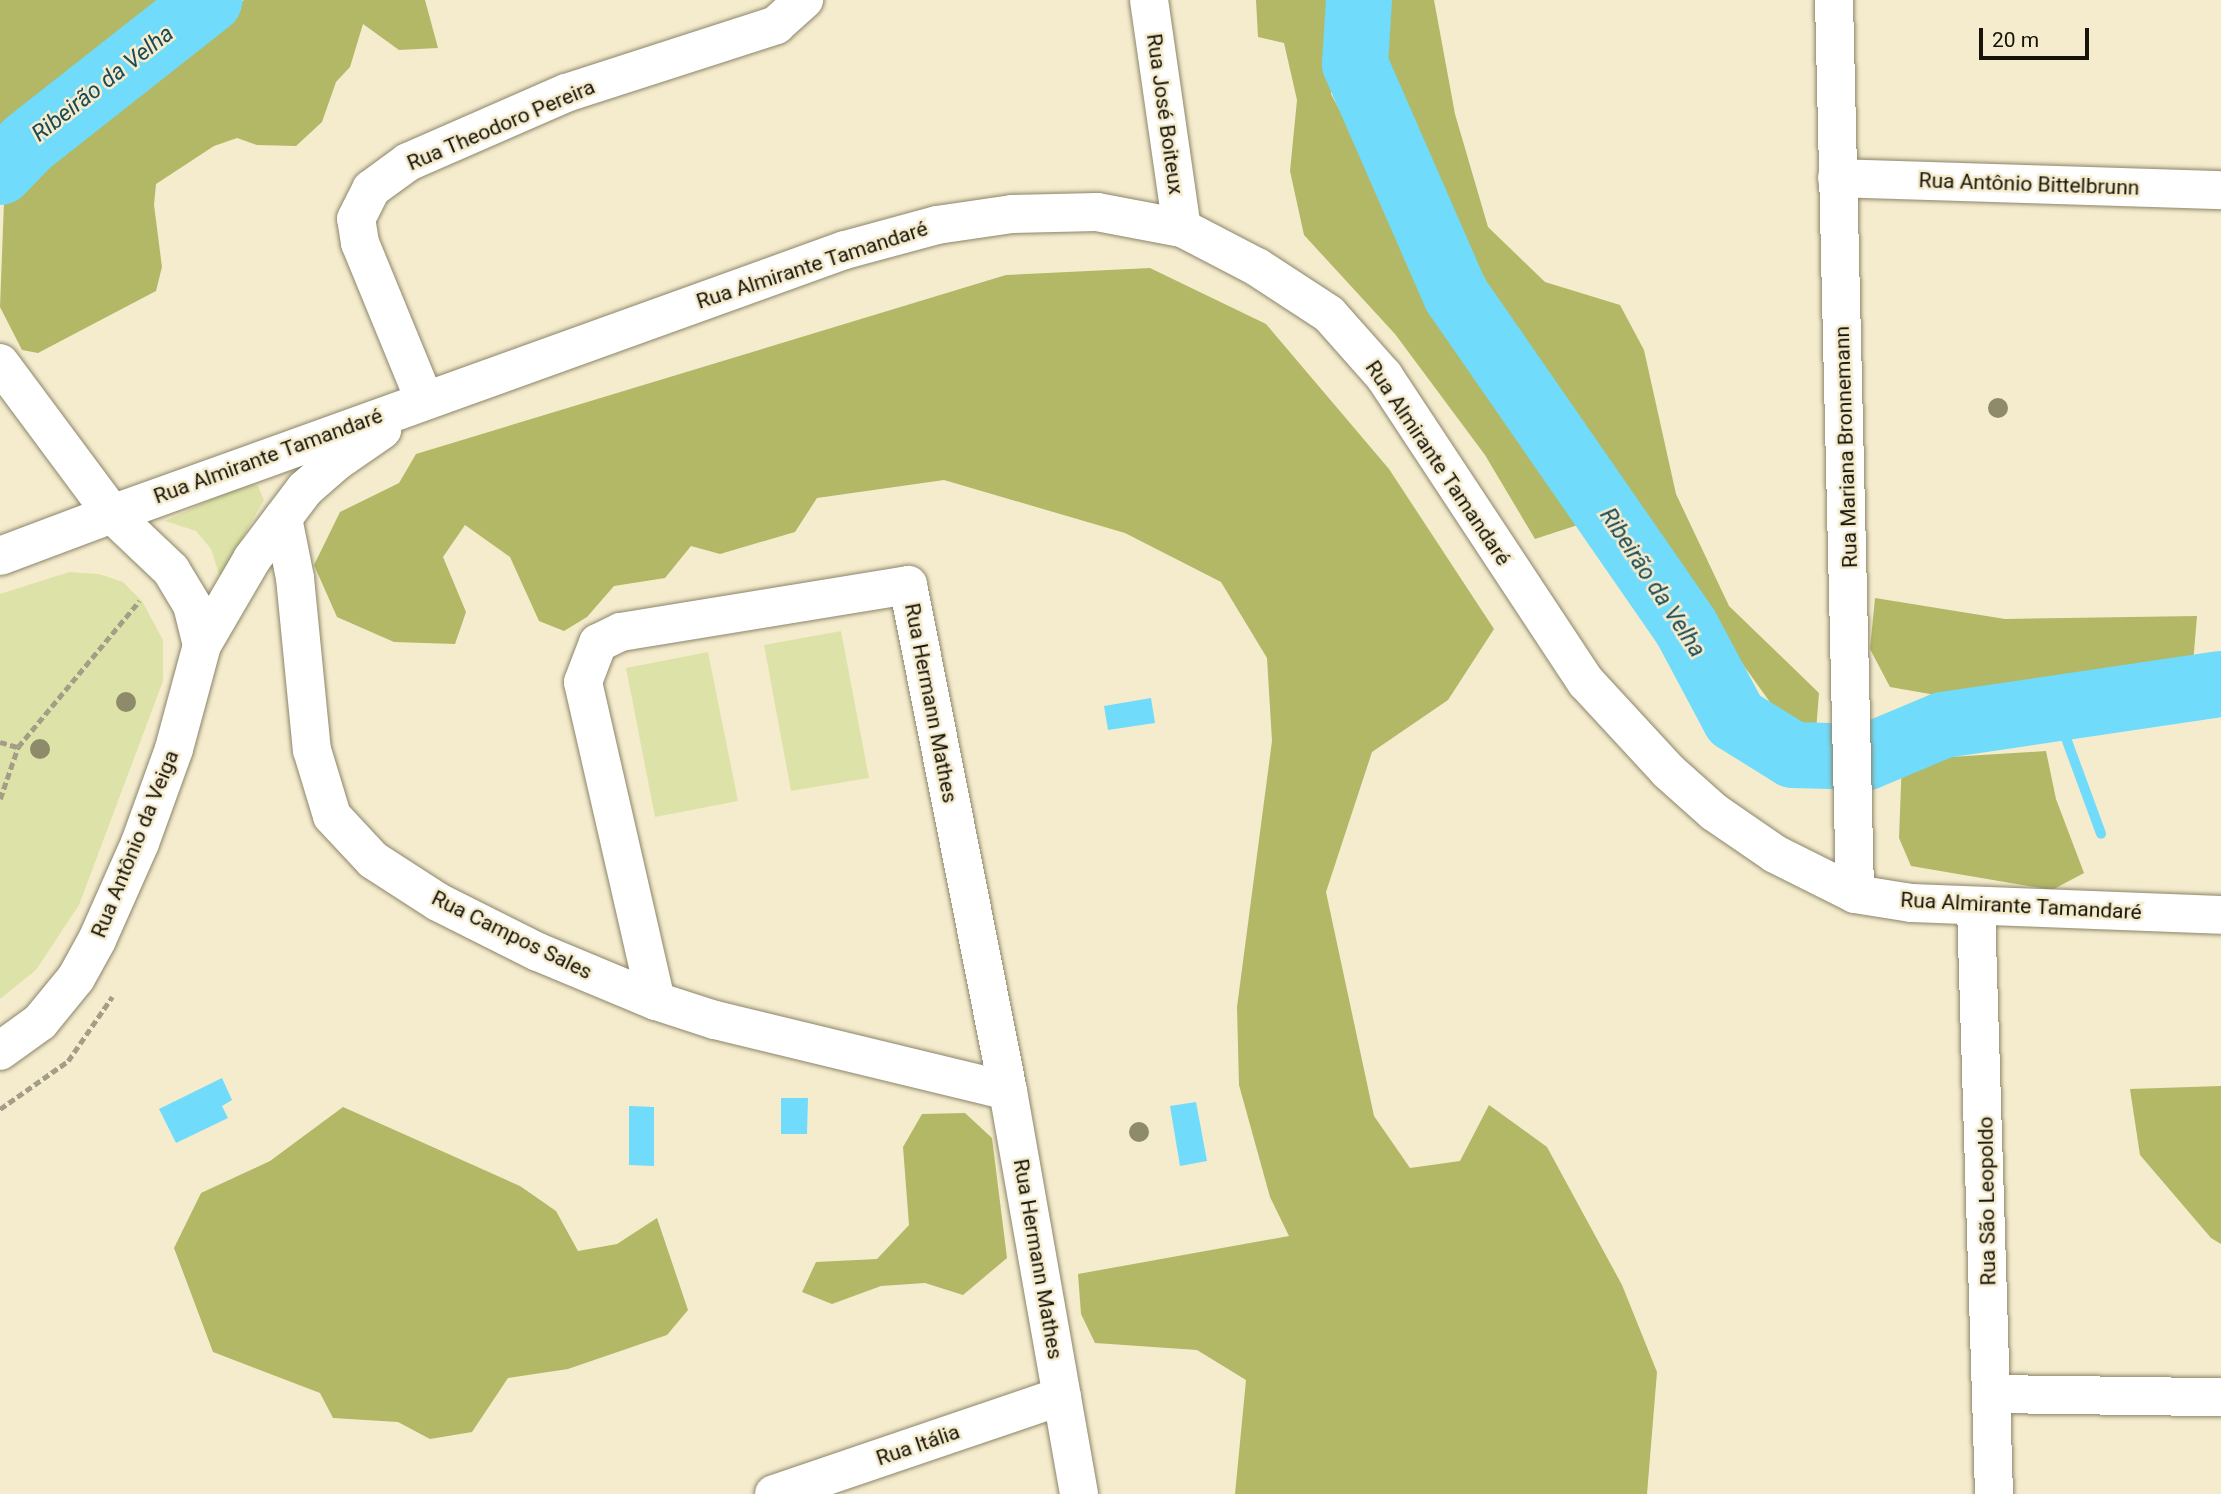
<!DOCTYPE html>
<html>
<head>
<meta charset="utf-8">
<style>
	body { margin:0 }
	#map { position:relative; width:2221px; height:1494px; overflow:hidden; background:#f5ecce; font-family:Roboto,sans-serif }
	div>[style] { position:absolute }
	.green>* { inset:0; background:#dde3a8 }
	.forest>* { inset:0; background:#b2b865 }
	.water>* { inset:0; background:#70dbfa }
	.stream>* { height:10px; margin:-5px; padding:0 5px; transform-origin:5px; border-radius:5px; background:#70dbfa }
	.river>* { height:66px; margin:-33px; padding:0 33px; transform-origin:33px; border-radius:33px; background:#70dbfa }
	.path>* { height:4.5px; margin-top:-2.25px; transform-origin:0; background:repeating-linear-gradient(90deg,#a49e87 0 7px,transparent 0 10.5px) }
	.roads { filter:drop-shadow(0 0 2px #8c8569) drop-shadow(0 0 2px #8c8569) }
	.minor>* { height:38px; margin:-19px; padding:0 19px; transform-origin:19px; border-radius:19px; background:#fff }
	.secondary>* { height:38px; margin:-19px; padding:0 19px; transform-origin:19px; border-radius:19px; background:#fff }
	.primary>* { height:38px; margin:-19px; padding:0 19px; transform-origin:19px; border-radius:19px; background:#fff }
	.trees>* { width:20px; height:20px; margin:-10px; border-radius:50%; background:#8e8b6a }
	span { translate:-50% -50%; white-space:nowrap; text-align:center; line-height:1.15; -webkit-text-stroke:5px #f5ecce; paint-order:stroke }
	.street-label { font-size:21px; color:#161309 }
	.water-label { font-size:23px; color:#1b4b58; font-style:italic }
	.scale { position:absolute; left:1979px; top:28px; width:110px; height:32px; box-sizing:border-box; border:4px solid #161309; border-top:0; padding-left:9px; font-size:21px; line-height:24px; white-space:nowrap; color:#161309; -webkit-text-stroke:5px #f5ecce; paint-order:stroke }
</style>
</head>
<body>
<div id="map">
	<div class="green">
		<div style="clip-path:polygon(247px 483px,258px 486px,264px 500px,220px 577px,211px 549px,196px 531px,165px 521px)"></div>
		<div style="clip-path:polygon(69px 572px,99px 574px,123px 582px,142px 601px,163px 640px,163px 681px,79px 905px,36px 970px,0 999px,0 594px)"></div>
		<div style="clip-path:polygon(841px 631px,869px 778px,791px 791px,764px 645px)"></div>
		<div style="clip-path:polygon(708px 652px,738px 801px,655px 817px,626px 668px)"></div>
	</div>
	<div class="forest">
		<div style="clip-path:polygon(0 0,168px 0,17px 110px,0 130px)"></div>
		<div style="clip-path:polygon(244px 0,425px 0,438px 48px,399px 50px,363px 24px,350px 67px,336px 82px,322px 122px,296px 146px,257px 145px,237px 138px,214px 146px,156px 184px,154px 205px,162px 267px,156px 291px,38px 353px,22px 350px,0 307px,4px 202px,100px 105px)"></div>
		<div style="clip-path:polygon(1256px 0,1335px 0,1331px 94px,1499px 410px,1533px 432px,1593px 520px,1535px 539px,1485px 455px,1395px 334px,1304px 235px,1290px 171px,1297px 100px,1284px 43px,1258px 37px)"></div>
		<div style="clip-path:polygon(1387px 0,1434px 0,1455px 114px,1488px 227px,1545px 282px,1620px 305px,1644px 350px,1676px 494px,1729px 606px,1819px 693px,1816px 731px,1788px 727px,1657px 545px,1503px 313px,1448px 209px,1383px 56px)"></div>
		<div style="clip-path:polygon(1150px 268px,1266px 324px,1389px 469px,1494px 629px,1448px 700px,1372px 752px,1326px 892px,1374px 1116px,1410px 1168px,1460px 1161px,1489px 1105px,1547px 1147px,1622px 1285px,1657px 1372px,1647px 1494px,1235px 1494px,1246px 1380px,1197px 1350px,1095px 1343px,1081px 1314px,1078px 1274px,1289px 1236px,1270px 1197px,1239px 1085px,1237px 1007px,1272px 741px,1267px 658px,1221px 582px,1125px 533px,944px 480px,817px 498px,795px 532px,720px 554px,691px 546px,665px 578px,614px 586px,587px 617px,564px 631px,539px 621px,510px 557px,465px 525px,443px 557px,466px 612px,455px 644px,394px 642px,337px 617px,314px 565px,340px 512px,399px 483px,416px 454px,1006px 275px)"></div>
		<div style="clip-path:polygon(1875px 598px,2005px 619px,2197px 616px,2192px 676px,2050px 693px,1947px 697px,1890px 687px,1870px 649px)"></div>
		<div style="clip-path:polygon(2046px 751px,2056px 799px,2084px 873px,2052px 890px,1911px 866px,1899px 838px,1902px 760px)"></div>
		<div style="clip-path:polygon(2221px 1086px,2221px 1244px,2211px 1238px,2140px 1155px,2130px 1089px)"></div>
		<div style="clip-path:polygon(343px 1107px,520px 1186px,556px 1211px,578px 1251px,617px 1244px,657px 1218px,688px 1310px,667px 1335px,568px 1369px,508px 1378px,472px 1432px,430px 1439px,398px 1422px,333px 1418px,320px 1393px,213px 1352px,174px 1248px,201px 1193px,270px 1161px)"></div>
		<div style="clip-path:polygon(965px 1113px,992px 1138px,1007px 1258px,963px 1295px,925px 1283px,881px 1286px,832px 1304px,802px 1292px,816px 1262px,877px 1259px,909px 1225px,903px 1147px,922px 1114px)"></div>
	</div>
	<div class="water">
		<div style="clip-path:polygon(1151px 698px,1155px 723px,1108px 730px,1104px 706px)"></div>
		<div style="clip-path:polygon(222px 1078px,232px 1100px,222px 1106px,228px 1118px,176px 1143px,159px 1109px)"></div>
		<div style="clip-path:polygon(781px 1098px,808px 1098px,807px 1134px,781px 1134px)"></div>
		<div style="clip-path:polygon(1196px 1102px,1207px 1161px,1180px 1166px,1170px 1106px)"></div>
		<div style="clip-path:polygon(629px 1106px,654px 1107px,654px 1166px,629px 1165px)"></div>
	</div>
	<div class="stream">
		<div style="left:2055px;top:708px;width:134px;rotate:69.9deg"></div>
	</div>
	<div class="river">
		<div style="left:1359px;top:0;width:64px;rotate:93.6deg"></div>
		<div style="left:1355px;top:64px;width:252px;rotate:66.4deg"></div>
		<div style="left:1456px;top:295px;width:406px;rotate:55.3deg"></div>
		<div style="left:1687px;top:629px;width:102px;rotate:61.9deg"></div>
		<div style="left:1735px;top:719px;width:68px;rotate:31.8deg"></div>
		<div style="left:1793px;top:755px;width:74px;rotate:1.5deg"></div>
		<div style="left:1867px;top:757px;width:82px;rotate:-22.8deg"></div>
		<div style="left:1943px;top:725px;width:281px;rotate:-8.4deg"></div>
		<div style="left:0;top:172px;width:40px;rotate:-46deg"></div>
		<div style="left:28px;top:143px;width:231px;rotate:-38.2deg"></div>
	</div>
	<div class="path">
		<div style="left:0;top:742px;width:19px;rotate:16deg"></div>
		<div style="left:0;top:799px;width:55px;rotate:-70.9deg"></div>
		<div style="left:18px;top:747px;width:190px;rotate:-50.3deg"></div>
		<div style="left:0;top:1109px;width:83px;rotate:-35.2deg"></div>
		<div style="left:68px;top:1061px;width:78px;rotate:-55.5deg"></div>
	</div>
	<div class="roads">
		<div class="minor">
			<div style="left:1149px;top:0;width:230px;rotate:81.8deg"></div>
			<div style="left:1834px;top:0;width:894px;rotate:88.65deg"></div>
			<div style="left:1837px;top:178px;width:384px;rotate:1.8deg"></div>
			<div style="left:424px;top:399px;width:169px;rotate:-112.3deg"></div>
			<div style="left:360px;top:243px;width:24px;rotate:-99deg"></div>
			<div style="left:356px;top:219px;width:34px;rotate:-63deg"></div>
			<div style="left:371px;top:189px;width:46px;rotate:-36.1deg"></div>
			<div style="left:408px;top:162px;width:172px;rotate:-23.6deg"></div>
			<div style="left:566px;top:93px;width:221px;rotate:-17.9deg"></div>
			<div style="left:776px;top:25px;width:38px;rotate:-42deg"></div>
			<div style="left:283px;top:518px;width:61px;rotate:78.7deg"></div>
			<div style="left:295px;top:578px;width:173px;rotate:84.4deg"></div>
			<div style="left:312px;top:750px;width:69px;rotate:73.1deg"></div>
			<div style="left:332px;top:816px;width:60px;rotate:47deg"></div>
			<div style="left:373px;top:860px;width:77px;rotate:32.9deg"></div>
			<div style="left:438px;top:902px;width:112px;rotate:26.6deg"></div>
			<div style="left:538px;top:952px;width:128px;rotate:22.6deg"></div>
			<div style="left:656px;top:1001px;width:62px;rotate:17.9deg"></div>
			<div style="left:715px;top:1020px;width:301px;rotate:13.6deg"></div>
			<div style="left:1976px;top:908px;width:586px;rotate:88.24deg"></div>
			<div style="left:656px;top:1001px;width:327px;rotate:-102.9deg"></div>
			<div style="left:583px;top:682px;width:42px;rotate:-69deg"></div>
			<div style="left:598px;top:643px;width:25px;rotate:-26deg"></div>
			<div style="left:621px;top:632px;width:291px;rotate:-9.3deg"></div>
			<div style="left:908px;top:585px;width:516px;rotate:78.82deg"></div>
			<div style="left:1008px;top:1091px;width:409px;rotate:80deg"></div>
			<div style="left:1992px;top:1394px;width:229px;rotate:0.8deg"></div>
			<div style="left:774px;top:1494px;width:304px;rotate:-18.8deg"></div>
		</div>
		<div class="secondary">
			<div style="left:112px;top:514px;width:779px;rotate:-19.81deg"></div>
			<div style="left:845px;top:250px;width:95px;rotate:-15.2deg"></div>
			<div style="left:937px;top:225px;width:76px;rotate:-8.3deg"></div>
			<div style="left:1012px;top:214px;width:85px;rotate:-1.3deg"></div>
			<div style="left:1097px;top:212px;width:86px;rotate:10.7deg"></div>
			<div style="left:1182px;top:228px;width:85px;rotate:27.5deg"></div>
			<div style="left:1257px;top:267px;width:86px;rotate:33.1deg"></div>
			<div style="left:1329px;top:314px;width:83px;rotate:48.4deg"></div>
			<div style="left:1384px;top:376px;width:367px;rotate:56.6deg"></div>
			<div style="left:1586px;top:682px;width:121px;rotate:47.3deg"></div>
			<div style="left:1668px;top:771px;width:62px;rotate:41.7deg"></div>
			<div style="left:1714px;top:812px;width:74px;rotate:34.5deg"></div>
			<div style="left:1775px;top:854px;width:89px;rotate:26.6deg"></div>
			<div style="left:1855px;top:894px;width:57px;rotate:9.1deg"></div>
			<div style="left:1911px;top:903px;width:310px;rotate:2.2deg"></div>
			<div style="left:202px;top:645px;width:99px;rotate:-59.8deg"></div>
			<div style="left:252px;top:559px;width:88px;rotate:-52.9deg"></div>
			<div style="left:305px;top:489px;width:43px;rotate:-41.2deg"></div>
			<div style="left:337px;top:461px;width:55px;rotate:-34.6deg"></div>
		</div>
		<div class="primary">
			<div style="left:0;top:363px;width:188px;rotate:53.4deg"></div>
			<div style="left:112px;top:514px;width:81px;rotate:43.5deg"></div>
			<div style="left:171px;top:570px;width:41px;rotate:59deg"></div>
			<div style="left:192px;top:605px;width:41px;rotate:76deg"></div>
			<div style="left:202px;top:645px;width:108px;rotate:105.1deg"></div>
			<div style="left:174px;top:749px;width:100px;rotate:109.9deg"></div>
			<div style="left:140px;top:843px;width:106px;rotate:113.9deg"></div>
			<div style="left:97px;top:940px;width:43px;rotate:118.9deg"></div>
			<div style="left:76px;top:978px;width:57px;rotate:129.3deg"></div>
			<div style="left:40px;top:1022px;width:49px;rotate:144.1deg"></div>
			<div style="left:0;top:556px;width:120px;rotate:-20.6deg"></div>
		</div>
	</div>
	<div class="trees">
		<div style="left:1998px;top:408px"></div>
		<div style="left:126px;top:702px"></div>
		<div style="left:40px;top:749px"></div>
		<div style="left:1139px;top:1132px"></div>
	</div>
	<div class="street-label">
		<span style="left:1165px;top:114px;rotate:82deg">Rua José Boiteux</span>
		<span style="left:501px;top:125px;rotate:-23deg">Rua Theodoro Pereira</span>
		<span style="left:2029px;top:184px;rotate:2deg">Rua Antônio Bittelbrunn</span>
		<span style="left:812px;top:265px;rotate:-18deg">Rua Almirante Tamandaré</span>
		<span style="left:1846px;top:447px;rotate:-92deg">Rua Mariana Bronnemann</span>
		<span style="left:268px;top:456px;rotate:-20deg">Rua Almirante Tamandaré</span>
		<span style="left:1438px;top:463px;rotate:56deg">Rua Almirante Tamandaré</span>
		<span style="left:931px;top:703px;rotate:79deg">Rua Hermann Mathes</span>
		<span style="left:135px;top:844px;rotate:-68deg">Rua Antônio da Veiga</span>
		<span style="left:2021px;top:906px;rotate:3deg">Rua Almirante Tamandaré</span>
		<span style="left:512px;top:935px;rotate:26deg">Rua Campos Sales</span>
		<span style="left:1987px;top:1201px;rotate:-91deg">Rua São Leopoldo</span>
		<span style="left:1038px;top:1259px;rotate:80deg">Rua Hermann Mathes</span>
		<span style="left:918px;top:1445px;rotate:-19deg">Rua Itália</span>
	</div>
	<div class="water-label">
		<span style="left:103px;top:84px;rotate:-38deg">Ribeirão da Velha</span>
		<span style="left:1652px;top:583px;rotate:57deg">Ribeirão da Velha</span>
	</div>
	<div class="scale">20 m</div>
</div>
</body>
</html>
